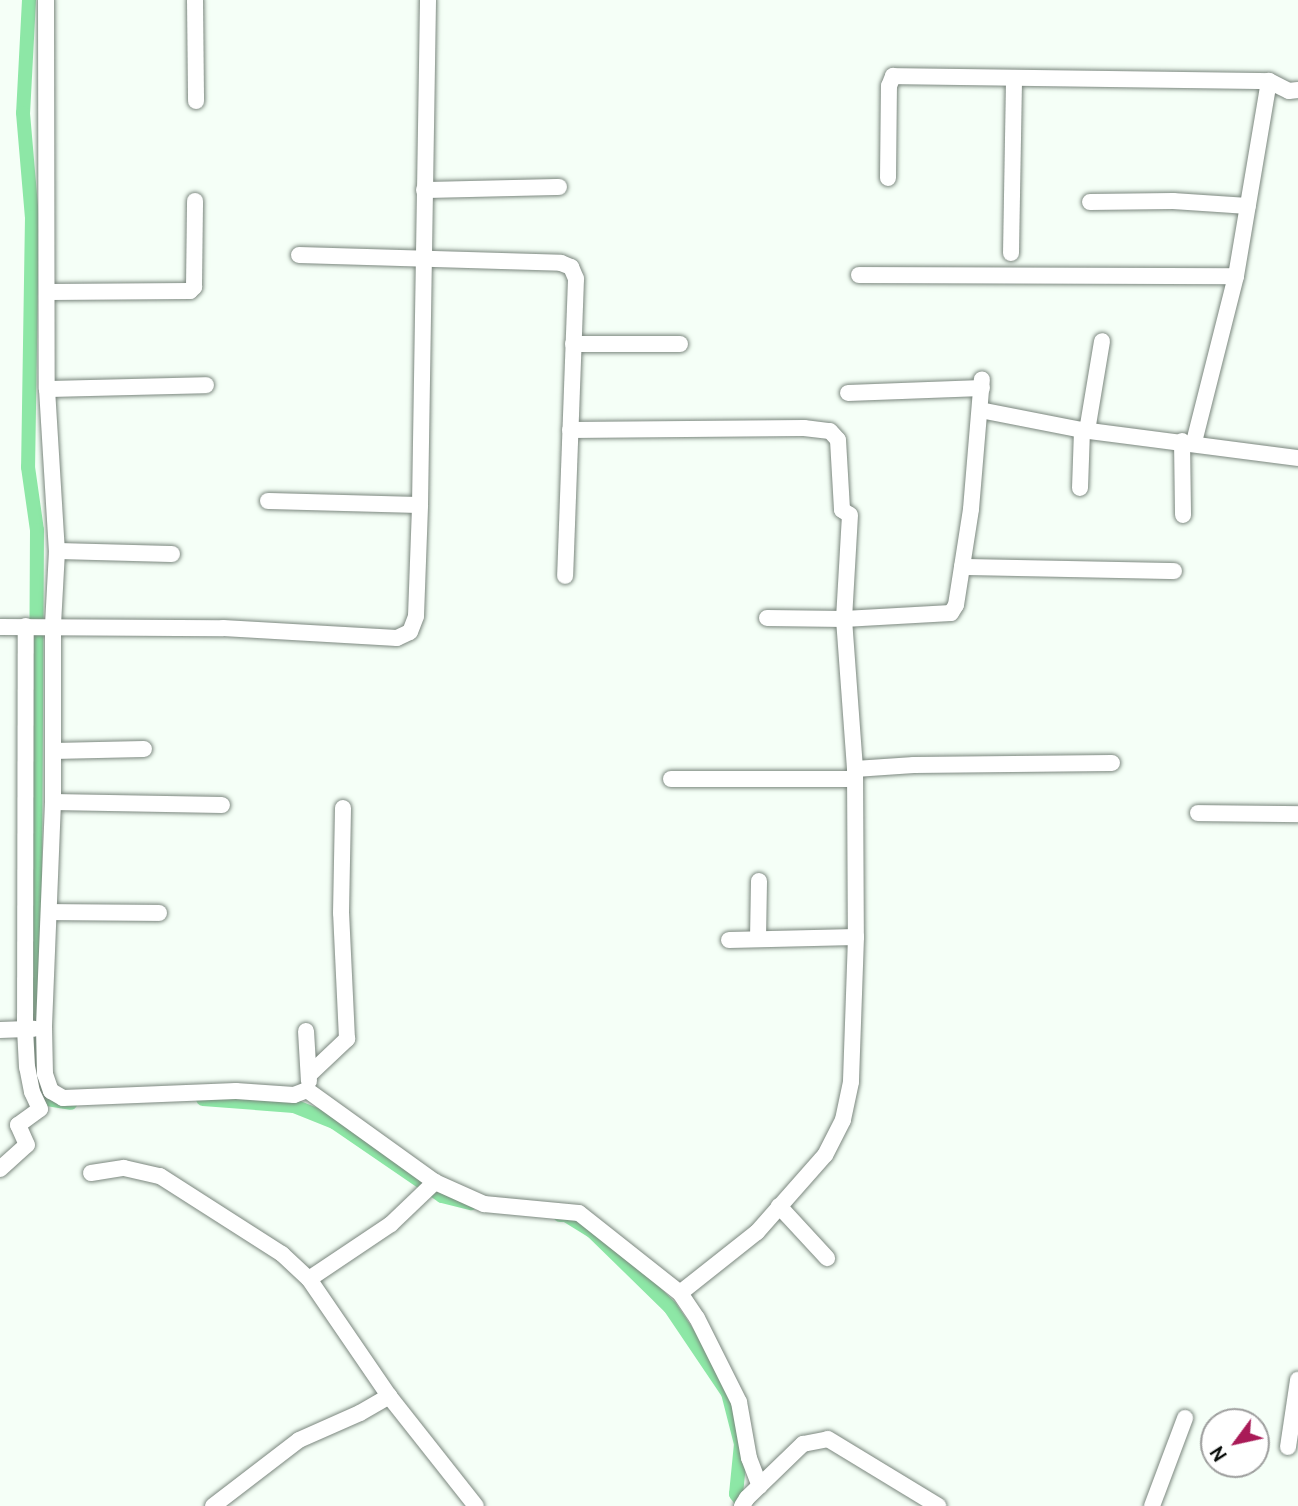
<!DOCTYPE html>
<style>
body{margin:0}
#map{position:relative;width:1298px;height:1506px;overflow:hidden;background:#f5fff7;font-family:Cabin,sans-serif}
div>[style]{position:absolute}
.canal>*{height:14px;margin:-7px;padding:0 7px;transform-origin:7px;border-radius:7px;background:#8de7a6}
.roads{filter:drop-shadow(0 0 2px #7b877e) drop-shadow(0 0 2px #7b877e)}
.street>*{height:16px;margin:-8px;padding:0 8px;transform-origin:8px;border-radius:8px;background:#fff}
span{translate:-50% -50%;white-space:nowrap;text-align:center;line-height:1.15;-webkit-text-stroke:5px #fff;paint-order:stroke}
.north{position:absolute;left:1200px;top:1408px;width:70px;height:70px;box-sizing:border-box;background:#fff;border:2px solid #9d9e9d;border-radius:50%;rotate:237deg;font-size:19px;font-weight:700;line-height:28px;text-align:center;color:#090d0a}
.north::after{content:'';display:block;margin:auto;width:24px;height:32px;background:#a91a57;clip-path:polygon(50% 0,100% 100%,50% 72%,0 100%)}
</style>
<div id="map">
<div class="canal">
<i style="left:29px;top:0;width:113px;rotate:93deg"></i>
<i style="left:23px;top:113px;width:104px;rotate:85.1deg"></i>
<i style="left:32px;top:217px;width:250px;rotate:90.9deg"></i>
<i style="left:28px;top:467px;width:64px;rotate:81.9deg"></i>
<i style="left:37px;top:530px;width:546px;rotate:90.31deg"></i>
<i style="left:34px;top:1076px;width:14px;rotate:73deg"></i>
<i style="left:38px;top:1089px;width:13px;rotate:48deg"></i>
<i style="left:47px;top:1099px;width:24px;rotate:9deg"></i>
<i style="left:203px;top:1099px;width:91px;rotate:4.4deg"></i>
<i style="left:294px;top:1106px;width:43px;rotate:21.8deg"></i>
<i style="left:334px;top:1122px;width:131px;rotate:34.4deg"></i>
<i style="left:442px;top:1196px;width:30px;rotate:14deg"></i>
<i style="left:560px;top:1215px;width:6px"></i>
<i style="left:566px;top:1215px;width:31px;rotate:32deg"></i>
<i style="left:592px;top:1231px;width:109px;rotate:44.3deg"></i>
<i style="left:670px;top:1307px;width:104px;rotate:56deg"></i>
<i style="left:728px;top:1393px;width:53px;rotate:75.7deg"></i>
<i style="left:741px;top:1444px;width:50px;rotate:95.7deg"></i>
<i style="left:736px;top:1494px;width:15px;rotate:53deg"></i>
</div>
<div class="roads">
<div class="street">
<i style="left:46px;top:0;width:389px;rotate:89.9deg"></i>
<i style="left:47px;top:389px;width:162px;rotate:86.5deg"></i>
<i style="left:57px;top:551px;width:74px;rotate:93.1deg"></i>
<i style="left:53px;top:625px;width:177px;rotate:90deg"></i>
<i style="left:53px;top:802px;width:225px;rotate:92.3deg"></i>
<i style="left:44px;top:1027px;width:47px;rotate:88.8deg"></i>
<i style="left:45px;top:1074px;width:18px;rotate:71deg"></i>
<i style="left:51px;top:1091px;width:14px;rotate:30deg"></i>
<i style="left:63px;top:1098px;width:173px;rotate:-2.3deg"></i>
<i style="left:236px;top:1091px;width:58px;rotate:3.9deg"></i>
<i style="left:294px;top:1095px;width:14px;rotate:-21deg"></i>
<i style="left:195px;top:0;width:101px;rotate:89.4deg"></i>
<i style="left:888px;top:178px;width:92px;rotate:-89.4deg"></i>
<i style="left:889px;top:86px;width:11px;rotate:-68deg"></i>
<i style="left:893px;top:76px;width:376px;rotate:0.8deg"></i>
<i style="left:424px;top:190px;width:135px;rotate:-1.3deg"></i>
<i style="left:1090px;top:202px;width:83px;rotate:-0.7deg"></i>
<i style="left:1173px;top:201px;width:75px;rotate:3.8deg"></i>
<i style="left:1011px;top:253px;width:173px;rotate:-89deg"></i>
<i style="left:299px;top:255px;width:262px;rotate:1.7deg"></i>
<i style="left:561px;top:263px;width:11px;rotate:22deg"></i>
<i style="left:571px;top:267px;width:13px;rotate:67deg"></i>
<i style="left:576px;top:279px;width:297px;rotate:92.1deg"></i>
<i style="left:859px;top:275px;width:377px;rotate:0.2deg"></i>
<i style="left:49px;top:292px;width:141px;rotate:-0.4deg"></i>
<i style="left:190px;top:291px;width:6px;rotate:-45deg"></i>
<i style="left:194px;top:287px;width:86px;rotate:-89.3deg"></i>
<i style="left:573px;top:344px;width:107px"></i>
<i style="left:47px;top:389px;width:159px;rotate:-1.4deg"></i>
<i style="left:848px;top:393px;width:134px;rotate:-2.1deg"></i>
<i style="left:980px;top:410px;width:104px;rotate:11.1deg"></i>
<i style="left:1082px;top:430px;width:218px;rotate:7.4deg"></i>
<i style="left:570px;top:430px;width:234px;rotate:-0.5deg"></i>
<i style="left:804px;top:428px;width:26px;rotate:7deg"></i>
<i style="left:830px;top:431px;width:12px;rotate:48deg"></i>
<i style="left:838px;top:440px;width:70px;rotate:86.7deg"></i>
<i style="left:842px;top:510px;width:9px;rotate:32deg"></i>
<i style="left:850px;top:515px;width:104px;rotate:93.3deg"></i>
<i style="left:844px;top:619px;width:150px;rotate:85.8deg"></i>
<i style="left:855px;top:769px;width:168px;rotate:89.7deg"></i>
<i style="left:856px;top:937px;width:145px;rotate:92deg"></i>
<i style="left:851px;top:1082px;width:39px;rotate:102deg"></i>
<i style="left:843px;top:1120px;width:39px;rotate:117deg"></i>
<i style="left:825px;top:1155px;width:103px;rotate:131.4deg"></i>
<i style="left:757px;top:1232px;width:98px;rotate:141.6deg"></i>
<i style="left:1087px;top:431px;width:91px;rotate:-80.5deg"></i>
<i style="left:1182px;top:441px;width:74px;rotate:89.2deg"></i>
<i style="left:1194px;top:442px;width:171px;rotate:-75.8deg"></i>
<i style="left:1236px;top:276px;width:198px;rotate:-80.4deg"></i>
<i style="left:1269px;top:81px;width:22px;rotate:27deg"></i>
<i style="left:1289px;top:91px;width:9px;rotate:-6deg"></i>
<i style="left:1080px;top:488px;width:58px;rotate:-88deg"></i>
<i style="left:268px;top:501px;width:152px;rotate:1.5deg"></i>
<i style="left:57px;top:551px;width:115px;rotate:1.5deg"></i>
<i style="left:962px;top:567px;width:212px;rotate:1.1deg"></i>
<i style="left:767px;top:618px;width:77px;rotate:0.7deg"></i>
<i style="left:844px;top:619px;width:107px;rotate:-3.2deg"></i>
<i style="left:951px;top:613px;width:9px;rotate:-58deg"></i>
<i style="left:956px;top:605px;width:97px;rotate:-81.1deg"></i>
<i style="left:971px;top:509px;width:130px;rotate:-85.2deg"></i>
<i style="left:0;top:627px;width:223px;rotate:0.3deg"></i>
<i style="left:223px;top:628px;width:174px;rotate:3.3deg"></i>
<i style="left:397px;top:638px;width:14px;rotate:-25deg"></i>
<i style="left:410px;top:632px;width:17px;rotate:-69deg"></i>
<i style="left:416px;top:616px;width:111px;rotate:-87.9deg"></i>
<i style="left:420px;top:505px;width:505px;rotate:-89.09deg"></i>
<i style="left:53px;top:751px;width:91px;rotate:-1.3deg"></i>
<i style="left:855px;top:769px;width:59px;rotate:-3.9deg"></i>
<i style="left:914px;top:765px;width:198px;rotate:-0.6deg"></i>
<i style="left:671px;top:779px;width:184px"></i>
<i style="left:53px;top:802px;width:169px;rotate:1deg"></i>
<i style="left:1198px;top:813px;width:100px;rotate:0.6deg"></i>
<i style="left:50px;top:912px;width:109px;rotate:0.5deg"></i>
<i style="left:758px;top:939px;width:58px;rotate:-89deg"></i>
<i style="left:729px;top:940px;width:127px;rotate:-1.4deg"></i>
<i style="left:0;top:1030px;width:34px;rotate:-2deg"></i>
<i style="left:306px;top:1031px;width:50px;rotate:86.6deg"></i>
<i style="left:311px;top:1073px;width:50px;rotate:-43.4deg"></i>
<i style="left:347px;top:1039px;width:126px;rotate:-92.7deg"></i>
<i style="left:341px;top:913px;width:105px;rotate:-88.9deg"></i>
<i style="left:307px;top:1090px;width:158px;rotate:35.7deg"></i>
<i style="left:435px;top:1182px;width:54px;rotate:24.2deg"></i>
<i style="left:484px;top:1204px;width:95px;rotate:5.4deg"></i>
<i style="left:579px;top:1213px;width:129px;rotate:38.4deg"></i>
<i style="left:680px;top:1293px;width:30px;rotate:56deg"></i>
<i style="left:697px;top:1318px;width:94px;rotate:63.4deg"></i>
<i style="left:739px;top:1402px;width:57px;rotate:79.9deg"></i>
<i style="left:749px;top:1458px;width:30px;rotate:69deg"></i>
<i style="left:0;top:1169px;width:36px;rotate:-42deg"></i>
<i style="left:27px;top:1145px;width:22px;rotate:-114deg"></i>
<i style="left:18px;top:1125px;width:27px;rotate:-36deg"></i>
<i style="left:40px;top:1109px;width:19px;rotate:-115deg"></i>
<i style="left:32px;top:1092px;width:25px;rotate:-101deg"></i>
<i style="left:27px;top:1067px;width:37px;rotate:-93deg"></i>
<i style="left:25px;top:1030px;width:404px;rotate:-89.9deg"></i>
<i style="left:91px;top:1173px;width:33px;rotate:-9deg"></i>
<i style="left:124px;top:1168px;width:37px;rotate:13deg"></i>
<i style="left:160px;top:1176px;width:145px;rotate:32.6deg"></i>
<i style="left:282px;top:1254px;width:37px;rotate:43deg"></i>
<i style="left:309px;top:1279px;width:142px;rotate:55.6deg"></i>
<i style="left:389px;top:1396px;width:140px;rotate:51.7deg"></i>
<i style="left:779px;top:1206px;width:71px;rotate:47.3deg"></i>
<i style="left:309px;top:1279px;width:99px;rotate:-33.9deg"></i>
<i style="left:391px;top:1224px;width:61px;rotate:-43.7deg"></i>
<i style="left:1288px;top:1447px;width:68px;rotate:-81.5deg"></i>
<i style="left:213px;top:1506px;width:108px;rotate:-37.5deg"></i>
<i style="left:299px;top:1440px;width:67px;rotate:-23.9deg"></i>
<i style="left:360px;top:1413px;width:34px;rotate:-30deg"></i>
<i style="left:742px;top:1506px;width:9px;rotate:-58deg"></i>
<i style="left:747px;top:1498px;width:78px;rotate:-44deg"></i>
<i style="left:803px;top:1444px;width:25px;rotate:-11deg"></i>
<i style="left:828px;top:1439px;width:129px;rotate:31.3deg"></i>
<i style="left:1152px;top:1506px;width:94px;rotate:-69.4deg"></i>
</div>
</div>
<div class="north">N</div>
</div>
